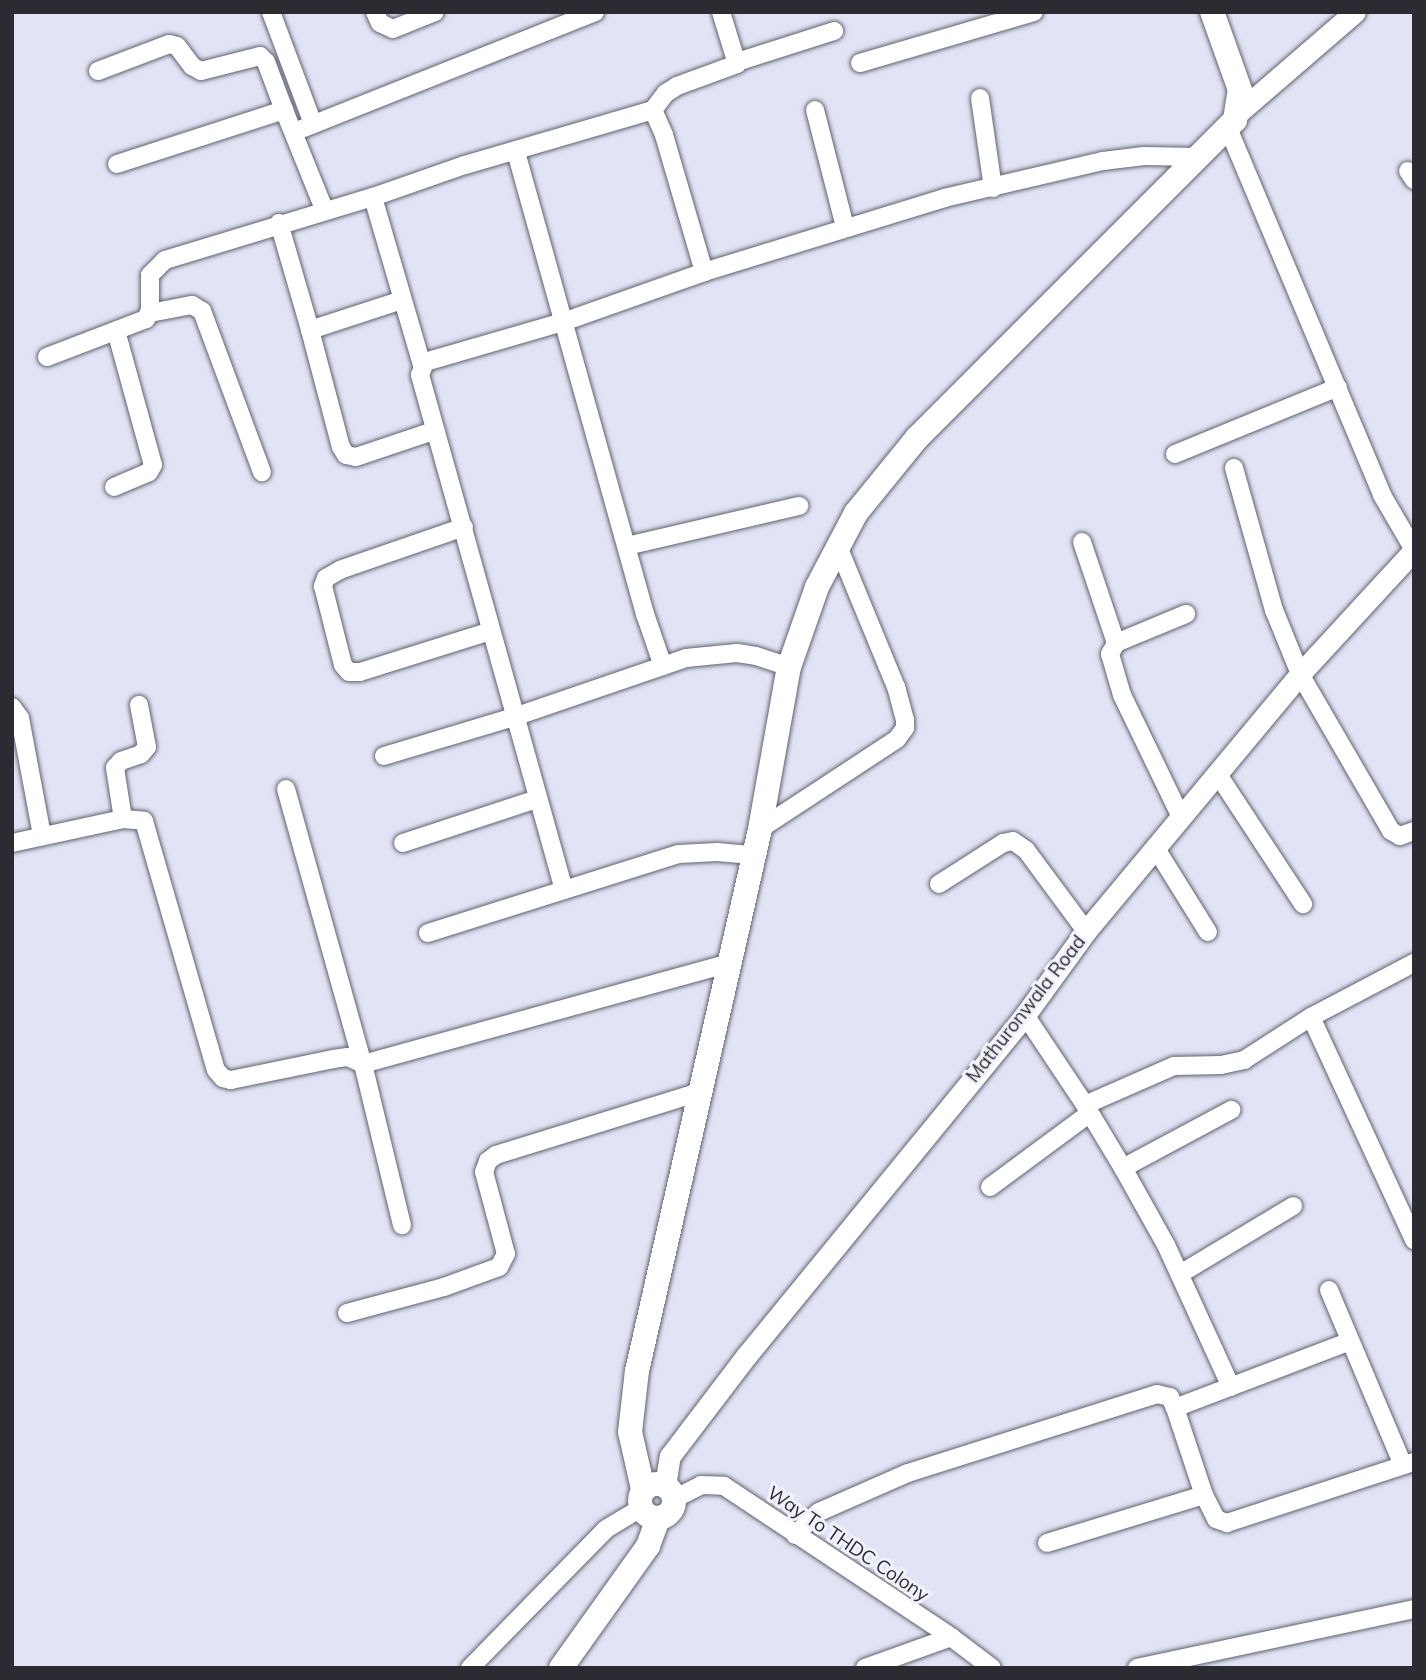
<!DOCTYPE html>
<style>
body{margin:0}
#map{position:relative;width:1426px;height:1680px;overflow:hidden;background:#e2e4f5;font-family:Mulish,sans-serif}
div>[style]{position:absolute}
.roads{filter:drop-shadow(0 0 2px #606270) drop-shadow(0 0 2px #606270)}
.minor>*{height:18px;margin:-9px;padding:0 9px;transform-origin:9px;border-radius:9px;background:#fff}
.tertiary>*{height:21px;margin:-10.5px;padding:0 10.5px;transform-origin:10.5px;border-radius:10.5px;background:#fff}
.secondary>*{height:24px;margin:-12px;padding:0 12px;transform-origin:12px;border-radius:12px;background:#fff}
.secondary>.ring{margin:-12px;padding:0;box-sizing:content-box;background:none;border:24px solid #fff;border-radius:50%}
span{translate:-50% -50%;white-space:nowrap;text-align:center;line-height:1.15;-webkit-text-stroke:6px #f1f2fc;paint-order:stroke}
.street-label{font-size:19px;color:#2b2c32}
.frame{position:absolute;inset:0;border:14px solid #2b2c32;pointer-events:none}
</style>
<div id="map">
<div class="roads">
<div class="minor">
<i style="left:271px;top:12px;width:120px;rotate:69.4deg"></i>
<i style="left:375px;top:12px;width:12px;rotate:66deg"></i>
<i style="left:380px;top:23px;width:14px;rotate:25deg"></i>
<i style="left:393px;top:29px;width:45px;rotate:-22deg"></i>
<i style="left:737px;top:62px;width:102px;rotate:-17.7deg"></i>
<i style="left:860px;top:63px;width:181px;rotate:-16.3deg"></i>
<i style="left:98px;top:71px;width:76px;rotate:-20.8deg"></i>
<i style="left:169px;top:44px;width:8px;rotate:14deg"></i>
<i style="left:177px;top:46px;width:25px;rotate:53deg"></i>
<i style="left:192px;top:66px;width:10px;rotate:29deg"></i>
<i style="left:201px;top:71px;width:61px;rotate:-14.3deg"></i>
<i style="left:260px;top:56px;width:8px;rotate:45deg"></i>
<i style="left:266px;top:62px;width:51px;rotate:69.4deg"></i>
<i style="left:980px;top:98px;width:91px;rotate:81.8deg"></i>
<i style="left:653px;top:110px;width:21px;rotate:-53deg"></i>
<i style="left:666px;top:93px;width:13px;rotate:-32deg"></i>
<i style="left:677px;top:86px;width:64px;rotate:-20.1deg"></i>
<i style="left:737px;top:64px;width:54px;rotate:-107.1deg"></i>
<i style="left:815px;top:110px;width:121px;rotate:75.6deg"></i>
<i style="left:1228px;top:128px;width:398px;rotate:67.2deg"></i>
<i style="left:1382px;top:495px;width:64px;rotate:59.8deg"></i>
<i style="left:294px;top:132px;width:324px;rotate:-21.7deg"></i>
<i style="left:516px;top:152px;width:480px;rotate:74.4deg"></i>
<i style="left:645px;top:614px;width:55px;rotate:70.9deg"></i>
<i style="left:117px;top:164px;width:176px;rotate:-17.9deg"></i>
<i style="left:284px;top:110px;width:107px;rotate:68deg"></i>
<i style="left:1408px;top:171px;width:11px;rotate:56deg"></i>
<i style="left:279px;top:223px;width:111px;rotate:73.8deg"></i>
<i style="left:402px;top:300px;width:97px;rotate:161.9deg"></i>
<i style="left:310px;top:330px;width:121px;rotate:75.2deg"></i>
<i style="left:341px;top:447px;width:9px;rotate:58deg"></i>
<i style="left:346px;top:455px;width:10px;rotate:11deg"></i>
<i style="left:356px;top:457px;width:84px;rotate:-18.6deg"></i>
<i style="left:150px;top:313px;width:43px;rotate:-10.8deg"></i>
<i style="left:192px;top:305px;width:12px;rotate:31deg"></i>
<i style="left:202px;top:311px;width:172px;rotate:69.6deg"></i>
<i style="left:47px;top:357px;width:106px;rotate:-21deg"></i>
<i style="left:146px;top:319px;width:10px;rotate:-66deg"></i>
<i style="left:150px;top:310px;width:35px;rotate:-90deg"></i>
<i style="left:150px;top:275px;width:21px;rotate:-45deg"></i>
<i style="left:165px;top:260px;width:217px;rotate:-16.9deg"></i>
<i style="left:422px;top:365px;width:175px;rotate:-106.3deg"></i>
<i style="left:373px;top:197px;width:97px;rotate:-19.2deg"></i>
<i style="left:465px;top:165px;width:196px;rotate:-16.3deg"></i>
<i style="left:653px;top:110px;width:27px;rotate:66deg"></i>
<i style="left:664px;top:135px;width:143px;rotate:73.7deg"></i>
<i style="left:1175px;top:454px;width:176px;rotate:-22.3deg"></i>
<i style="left:1234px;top:468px;width:148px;rotate:74.3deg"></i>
<i style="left:1274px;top:610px;width:69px;rotate:67.9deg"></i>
<i style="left:1300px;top:674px;width:181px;rotate:59.9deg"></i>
<i style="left:1391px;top:831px;width:10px;rotate:29deg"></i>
<i style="left:1400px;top:836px;width:15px;rotate:-20deg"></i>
<i style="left:114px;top:487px;width:38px;rotate:-23deg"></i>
<i style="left:149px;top:472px;width:8px;rotate:-60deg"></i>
<i style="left:153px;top:465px;width:139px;rotate:-105.4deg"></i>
<i style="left:464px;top:527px;width:131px;rotate:160.9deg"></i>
<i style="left:340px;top:570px;width:16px;rotate:150deg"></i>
<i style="left:326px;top:578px;width:9px;rotate:111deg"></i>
<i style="left:323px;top:586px;width:81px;rotate:75.8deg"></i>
<i style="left:343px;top:665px;width:9px;rotate:49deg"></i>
<i style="left:349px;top:672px;width:11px"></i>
<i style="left:360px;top:672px;width:137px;rotate:-17.4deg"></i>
<i style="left:1082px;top:542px;width:107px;rotate:71.4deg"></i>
<i style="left:627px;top:546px;width:177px;rotate:-13.1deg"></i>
<i style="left:12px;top:707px;width:14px;rotate:54deg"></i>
<i style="left:20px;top:718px;width:120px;rotate:79.4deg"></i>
<i style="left:384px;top:756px;width:136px;rotate:-16.7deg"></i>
<i style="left:514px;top:717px;width:182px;rotate:-18.9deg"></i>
<i style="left:686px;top:658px;width:51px;rotate:-5.6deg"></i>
<i style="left:737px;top:653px;width:19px;rotate:9deg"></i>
<i style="left:756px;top:656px;width:35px;rotate:18deg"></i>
<i style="left:1217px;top:773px;width:157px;rotate:56.7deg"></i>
<i style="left:286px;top:789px;width:286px;rotate:74.4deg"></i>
<i style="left:363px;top:1064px;width:166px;rotate:76.4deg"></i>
<i style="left:1180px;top:815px;width:133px;rotate:-115.8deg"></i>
<i style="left:1122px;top:695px;width:43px;rotate:-106.3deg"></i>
<i style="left:1110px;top:654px;width:13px;rotate:-61deg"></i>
<i style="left:1116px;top:643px;width:76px;rotate:-22.5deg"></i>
<i style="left:123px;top:819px;width:52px;rotate:-98.9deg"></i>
<i style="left:115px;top:768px;width:9px;rotate:-49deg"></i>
<i style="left:121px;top:761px;width:21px;rotate:-19deg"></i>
<i style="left:141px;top:754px;width:9px;rotate:-49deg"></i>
<i style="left:147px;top:747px;width:43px;rotate:-100.8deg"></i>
<i style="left:760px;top:829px;width:164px;rotate:-33.3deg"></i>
<i style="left:897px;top:739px;width:14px;rotate:-54deg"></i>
<i style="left:905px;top:728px;width:8px;rotate:-90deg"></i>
<i style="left:905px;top:720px;width:34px;rotate:-105deg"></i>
<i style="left:896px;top:687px;width:155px;rotate:-112.4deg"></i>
<i style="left:12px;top:843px;width:114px;rotate:-12.2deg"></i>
<i style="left:123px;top:819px;width:21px;rotate:5deg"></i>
<i style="left:144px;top:821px;width:259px;rotate:73.9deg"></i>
<i style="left:216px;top:1070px;width:11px;rotate:49deg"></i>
<i style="left:223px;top:1078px;width:8px;rotate:14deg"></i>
<i style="left:231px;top:1080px;width:104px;rotate:-11.6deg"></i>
<i style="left:333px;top:1059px;width:15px;rotate:-8deg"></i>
<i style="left:348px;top:1057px;width:17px;rotate:25deg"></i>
<i style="left:363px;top:1064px;width:380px;rotate:-15.4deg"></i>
<i style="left:403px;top:843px;width:141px;rotate:-18.2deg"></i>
<i style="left:1155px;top:847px;width:100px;rotate:58.1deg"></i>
<i style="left:939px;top:884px;width:76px;rotate:-32.6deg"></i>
<i style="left:1003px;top:843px;width:10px;rotate:-11deg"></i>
<i style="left:1013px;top:841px;width:16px;rotate:35deg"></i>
<i style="left:1026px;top:850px;width:101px;rotate:53.5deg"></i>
<i style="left:564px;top:890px;width:535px;rotate:-105.62deg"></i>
<i style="left:420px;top:375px;width:14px;rotate:-69deg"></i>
<i style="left:425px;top:362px;width:144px;rotate:-16.2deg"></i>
<i style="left:563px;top:322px;width:150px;rotate:-19.5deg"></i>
<i style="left:704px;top:272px;width:251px;rotate:-17.1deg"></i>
<i style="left:944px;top:198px;width:163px;rotate:-13.1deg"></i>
<i style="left:1103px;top:161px;width:41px;rotate:-7deg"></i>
<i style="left:1144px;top:156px;width:54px;rotate:1.1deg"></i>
<i style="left:428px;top:933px;width:263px;rotate:-17.5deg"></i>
<i style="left:679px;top:854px;width:38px;rotate:-3deg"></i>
<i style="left:717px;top:852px;width:36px;rotate:5deg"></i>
<i style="left:1025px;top:1015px;width:108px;rotate:56.3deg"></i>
<i style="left:1085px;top:1105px;width:74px;rotate:58.9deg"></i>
<i style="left:1123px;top:1168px;width:88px;rotate:60.8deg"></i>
<i style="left:1166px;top:1245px;width:156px;rotate:65.4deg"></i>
<i style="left:1311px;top:1017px;width:246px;rotate:65.2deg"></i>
<i style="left:1085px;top:1105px;width:97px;rotate:-23.7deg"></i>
<i style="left:1174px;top:1066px;width:47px;rotate:-1.2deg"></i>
<i style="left:1221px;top:1065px;width:24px;rotate:-12deg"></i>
<i style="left:1244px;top:1060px;width:80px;rotate:-32.7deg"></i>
<i style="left:1311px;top:1017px;width:116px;rotate:-27.7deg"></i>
<i style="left:1123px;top:1168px;width:123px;rotate:-28.2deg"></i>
<i style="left:990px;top:1187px;width:124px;rotate:-36.5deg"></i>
<i style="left:1180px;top:1274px;width:132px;rotate:-31deg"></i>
<i style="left:1329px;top:1290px;width:190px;rotate:67.1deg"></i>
<i style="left:347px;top:1313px;width:100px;rotate:-15deg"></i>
<i style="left:444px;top:1287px;width:59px;rotate:-20deg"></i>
<i style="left:499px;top:1267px;width:15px;rotate:-62deg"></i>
<i style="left:506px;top:1254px;width:85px;rotate:-105deg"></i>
<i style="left:484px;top:1172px;width:12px;rotate:-70deg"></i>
<i style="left:488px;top:1161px;width:10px;rotate:-37deg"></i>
<i style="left:496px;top:1155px;width:213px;rotate:-17.2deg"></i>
<i style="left:1204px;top:1495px;width:27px;rotate:63deg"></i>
<i style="left:1216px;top:1519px;width:12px;rotate:20deg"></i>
<i style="left:1227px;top:1523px;width:197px;rotate:-18.1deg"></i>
<i style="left:674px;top:1499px;width:30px;rotate:-27deg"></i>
<i style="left:701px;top:1485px;width:23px;rotate:2deg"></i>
<i style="left:724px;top:1486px;width:273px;rotate:33.6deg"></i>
<i style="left:951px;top:1637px;width:51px;rotate:37.1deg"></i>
<i style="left:795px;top:1535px;width:33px;rotate:-44deg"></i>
<i style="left:819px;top:1512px;width:97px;rotate:-23.7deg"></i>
<i style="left:908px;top:1473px;width:261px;rotate:-17.6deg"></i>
<i style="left:1157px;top:1394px;width:13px;rotate:13deg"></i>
<i style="left:1170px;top:1397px;width:12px;rotate:66deg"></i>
<i style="left:1175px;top:1408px;width:187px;rotate:-20.9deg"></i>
<i style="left:1047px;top:1543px;width:164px;rotate:-17deg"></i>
<i style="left:1204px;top:1495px;width:92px;rotate:-108.4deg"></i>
<i style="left:470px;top:1668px;width:194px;rotate:-45.6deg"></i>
<i style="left:606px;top:1529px;width:41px;rotate:-31deg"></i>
<i style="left:865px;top:1668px;width:91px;rotate:-19.8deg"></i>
<i style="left:1137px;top:1668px;width:283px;rotate:-12deg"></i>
</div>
<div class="tertiary">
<i style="left:1239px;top:112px;width:153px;rotate:-40.8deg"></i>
<i style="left:665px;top:1486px;width:30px;rotate:-81deg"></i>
<i style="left:670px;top:1456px;width:127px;rotate:-52.7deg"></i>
<i style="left:747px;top:1355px;width:439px;rotate:-50.7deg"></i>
<i style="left:1025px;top:1015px;width:104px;rotate:-54deg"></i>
<i style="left:1086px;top:931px;width:334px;rotate:-50.2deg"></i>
<i style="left:1300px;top:674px;width:168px;rotate:-47.4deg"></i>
</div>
<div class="secondary">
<i class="ring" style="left:640px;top:1484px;width:10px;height:10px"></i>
<i style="left:643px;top:1489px;width:58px;rotate:-102.8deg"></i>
<i style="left:630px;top:1432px;width:61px;rotate:-83.5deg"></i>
<i style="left:637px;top:1371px;width:556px;rotate:-77.21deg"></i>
<i style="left:760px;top:829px;width:165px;rotate:-79.9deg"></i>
<i style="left:789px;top:667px;width:85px;rotate:-70.7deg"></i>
<i style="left:817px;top:587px;width:84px;rotate:-62.2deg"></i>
<i style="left:856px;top:513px;width:97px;rotate:-50.9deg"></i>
<i style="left:917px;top:438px;width:450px;rotate:-45deg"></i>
<i style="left:1235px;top:120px;width:30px;rotate:-81deg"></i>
<i style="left:1240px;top:90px;width:83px;rotate:-109.7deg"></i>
<i style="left:561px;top:1668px;width:150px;rotate:-54.5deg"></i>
<i style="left:648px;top:1546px;width:30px;rotate:-70deg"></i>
</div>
</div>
<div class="street-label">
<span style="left:1026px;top:1009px;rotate:-52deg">Mathuronwala Road</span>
<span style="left:848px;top:1544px;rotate:34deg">Way To THDC Colony</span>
</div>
<div class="frame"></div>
</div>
